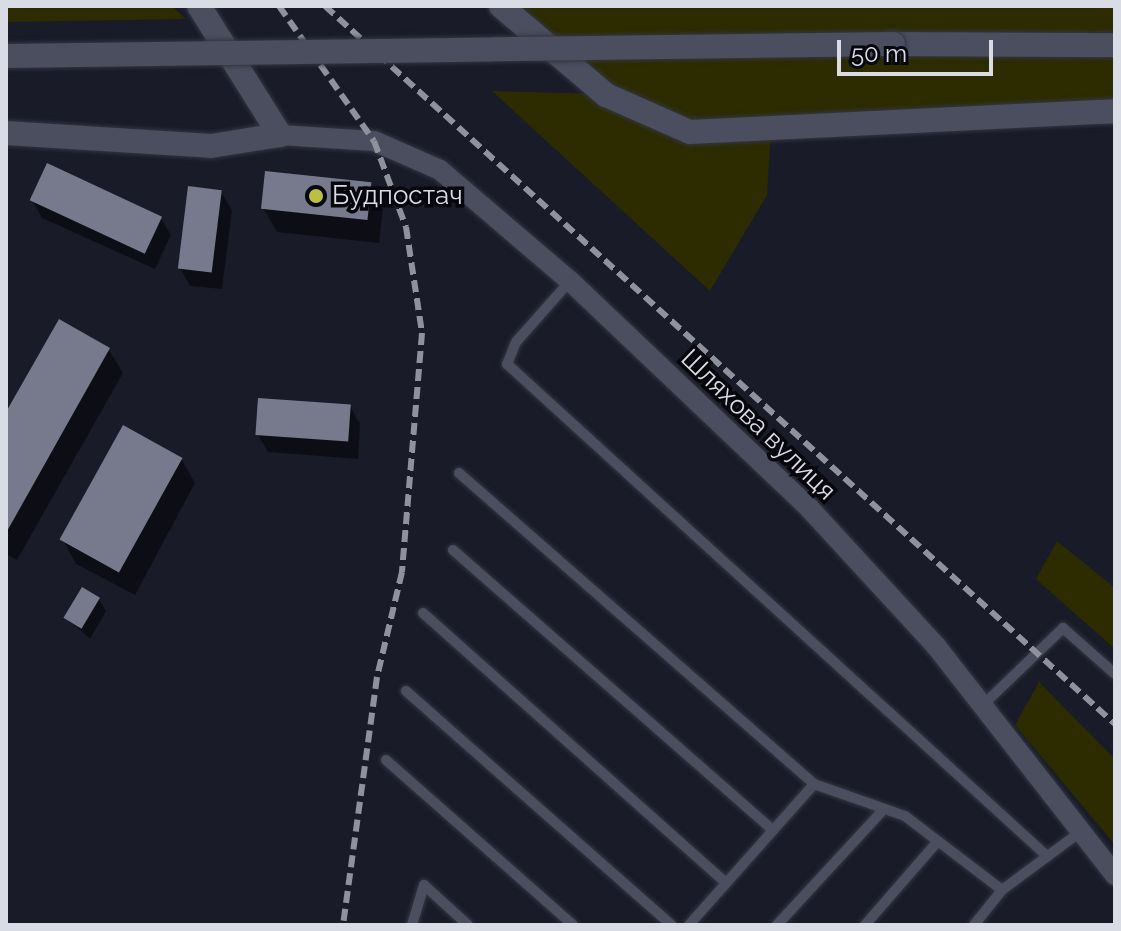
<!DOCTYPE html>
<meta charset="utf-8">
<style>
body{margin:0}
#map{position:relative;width:1121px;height:931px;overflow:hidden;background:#191b29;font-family:Raleway,sans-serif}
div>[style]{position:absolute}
.green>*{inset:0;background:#2c2c00}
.shadow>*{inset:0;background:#0007}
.building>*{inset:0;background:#767a8c;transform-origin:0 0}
.roads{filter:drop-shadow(0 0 2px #343540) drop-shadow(0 0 2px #343540)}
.lane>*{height:10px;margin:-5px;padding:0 5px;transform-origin:5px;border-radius:5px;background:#4b4e5f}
.street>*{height:20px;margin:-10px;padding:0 10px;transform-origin:10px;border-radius:10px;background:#4b4e5f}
.secondary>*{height:24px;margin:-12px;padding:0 12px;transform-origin:12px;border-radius:12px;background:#4b4e5f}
.rail>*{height:6px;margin-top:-3px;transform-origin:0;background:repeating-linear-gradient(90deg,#8f919c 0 12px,transparent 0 18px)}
.bridges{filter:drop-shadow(0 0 2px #343540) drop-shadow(0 0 2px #343540)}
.secondary-bridge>*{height:24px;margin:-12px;padding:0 12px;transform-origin:12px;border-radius:12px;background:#4b4e5f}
.dots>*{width:22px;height:22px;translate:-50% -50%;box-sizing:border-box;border:4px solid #06060c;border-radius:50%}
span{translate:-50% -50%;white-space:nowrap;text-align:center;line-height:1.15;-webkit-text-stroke:7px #06060c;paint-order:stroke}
.poi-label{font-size:26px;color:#d9dbe5}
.left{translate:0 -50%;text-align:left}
.street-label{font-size:26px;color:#d9dbe5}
.frame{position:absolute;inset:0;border:8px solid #d9dbe5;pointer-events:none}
.scale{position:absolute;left:837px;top:40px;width:156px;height:36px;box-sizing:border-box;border:4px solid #d9dbe5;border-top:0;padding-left:10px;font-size:24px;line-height:28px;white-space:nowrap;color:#d9dbe5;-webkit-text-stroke:6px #06060c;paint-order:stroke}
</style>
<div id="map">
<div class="green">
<i style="clip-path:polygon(6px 6px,172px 6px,186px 19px,6px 22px)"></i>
<i style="clip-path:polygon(501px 6px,1115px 6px,1115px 111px,771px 128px,767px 195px,710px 291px,492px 91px,605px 94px)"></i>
<i style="clip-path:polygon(1057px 541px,1115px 588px,1115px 649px,1036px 579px)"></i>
<i style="clip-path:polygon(1039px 682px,1115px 759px,1115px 845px,1015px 725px)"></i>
</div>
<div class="shadow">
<i style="clip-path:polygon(369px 185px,383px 208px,379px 243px,277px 232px,263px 208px)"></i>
<i style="clip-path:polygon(221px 192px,232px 210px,222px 289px,190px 286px,180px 268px)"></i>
<i style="clip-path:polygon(32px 200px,160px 217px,171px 235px,155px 269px,42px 218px)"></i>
<i style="clip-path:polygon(109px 350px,123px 373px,17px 560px,6px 554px,6px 416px)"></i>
<i style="clip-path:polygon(350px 406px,360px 424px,358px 459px,268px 452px,258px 435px)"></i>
<i style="clip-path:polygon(182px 460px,195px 483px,135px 595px,76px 564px,63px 540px)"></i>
<i style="clip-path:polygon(99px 599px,106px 611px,90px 639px,66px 618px)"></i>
</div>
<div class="building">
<i style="left:47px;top:163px;width:127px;height:41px;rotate:25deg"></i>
<i style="left:265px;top:171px;width:107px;height:38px;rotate:6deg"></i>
<i style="left:188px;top:186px;width:34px;height:83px;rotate:7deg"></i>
<i style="clip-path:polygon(59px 319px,110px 348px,6px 533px,6px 412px)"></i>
<i style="left:258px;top:398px;width:93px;height:37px;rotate:4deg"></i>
<i style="left:123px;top:425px;width:68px;height:131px;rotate:29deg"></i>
<i style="left:82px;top:587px;width:21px;height:36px;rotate:31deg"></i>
</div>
<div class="roads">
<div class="lane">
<i style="left:570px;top:281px;width:81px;rotate:131.5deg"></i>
<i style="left:516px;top:342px;width:24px;rotate:112deg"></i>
<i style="left:507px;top:364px;width:731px;rotate:42.34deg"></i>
<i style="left:459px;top:473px;width:472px;rotate:41.2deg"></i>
<i style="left:453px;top:550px;width:425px;rotate:41.2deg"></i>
<i style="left:423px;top:613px;width:406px;rotate:41.7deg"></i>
<i style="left:406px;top:691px;width:354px;rotate:41.4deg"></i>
<i style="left:983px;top:705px;width:111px;rotate:-43.9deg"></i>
<i style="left:1063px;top:628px;width:69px;rotate:41.5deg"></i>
<i style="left:386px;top:760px;width:249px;rotate:41.4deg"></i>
<i style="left:412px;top:925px;width:42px;rotate:-73.3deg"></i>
<i style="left:424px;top:885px;width:59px;rotate:42.3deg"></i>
<i style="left:689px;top:925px;width:188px;rotate:-48.4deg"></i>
<i style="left:814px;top:784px;width:96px;rotate:19.4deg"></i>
<i style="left:905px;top:816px;width:122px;rotate:37.3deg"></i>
<i style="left:777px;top:925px;width:158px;rotate:-47.3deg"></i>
<i style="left:865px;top:925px;width:111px;rotate:-49deg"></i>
<i style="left:974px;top:925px;width:45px;rotate:-51.3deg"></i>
<i style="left:1002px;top:890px;width:97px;rotate:-36.6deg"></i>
</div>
<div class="street">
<i style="left:280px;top:135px;width:94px;rotate:3.7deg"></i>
<i style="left:374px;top:141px;width:72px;rotate:23.7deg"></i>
<i style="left:440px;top:170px;width:171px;rotate:40.5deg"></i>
<i style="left:570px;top:281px;width:331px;rotate:43.5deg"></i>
<i style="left:810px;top:509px;width:186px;rotate:47.4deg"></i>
<i style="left:936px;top:646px;width:291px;rotate:52deg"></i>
</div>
<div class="secondary">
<i style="left:501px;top:6px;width:138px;rotate:40.3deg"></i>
<i style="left:606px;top:95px;width:92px;rotate:23.8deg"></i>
<i style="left:690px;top:132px;width:426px;rotate:-2.8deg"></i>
<i style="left:893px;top:44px;width:222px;rotate:0.3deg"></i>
<i style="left:6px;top:133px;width:205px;rotate:3.6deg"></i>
<i style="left:211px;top:146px;width:70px;rotate:-9.1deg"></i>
<i style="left:280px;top:135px;width:152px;rotate:-122.1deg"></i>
</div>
</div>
<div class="rail">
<i style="left:279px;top:6px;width:165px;rotate:54.9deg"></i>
<i style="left:374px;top:141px;width:92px;rotate:69.6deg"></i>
<i style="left:406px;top:227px;width:107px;rotate:81.4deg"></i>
<i style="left:422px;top:333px;width:240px;rotate:94.8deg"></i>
<i style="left:402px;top:572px;width:108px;rotate:103.4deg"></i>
<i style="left:377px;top:677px;width:250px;rotate:97.8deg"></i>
<i style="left:325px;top:6px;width:1068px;rotate:42.27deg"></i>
</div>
<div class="bridges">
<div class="secondary-bridge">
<i style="left:6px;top:56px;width:887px;rotate:-0.78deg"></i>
</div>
</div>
<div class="dots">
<i style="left:316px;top:196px;background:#bcbf44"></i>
</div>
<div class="poi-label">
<span class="left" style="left:332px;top:196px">Будпостач</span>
</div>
<div class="street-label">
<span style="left:758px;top:425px;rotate:44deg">Шляхова вулиця</span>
</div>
<div class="frame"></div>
<div class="scale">50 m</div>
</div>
